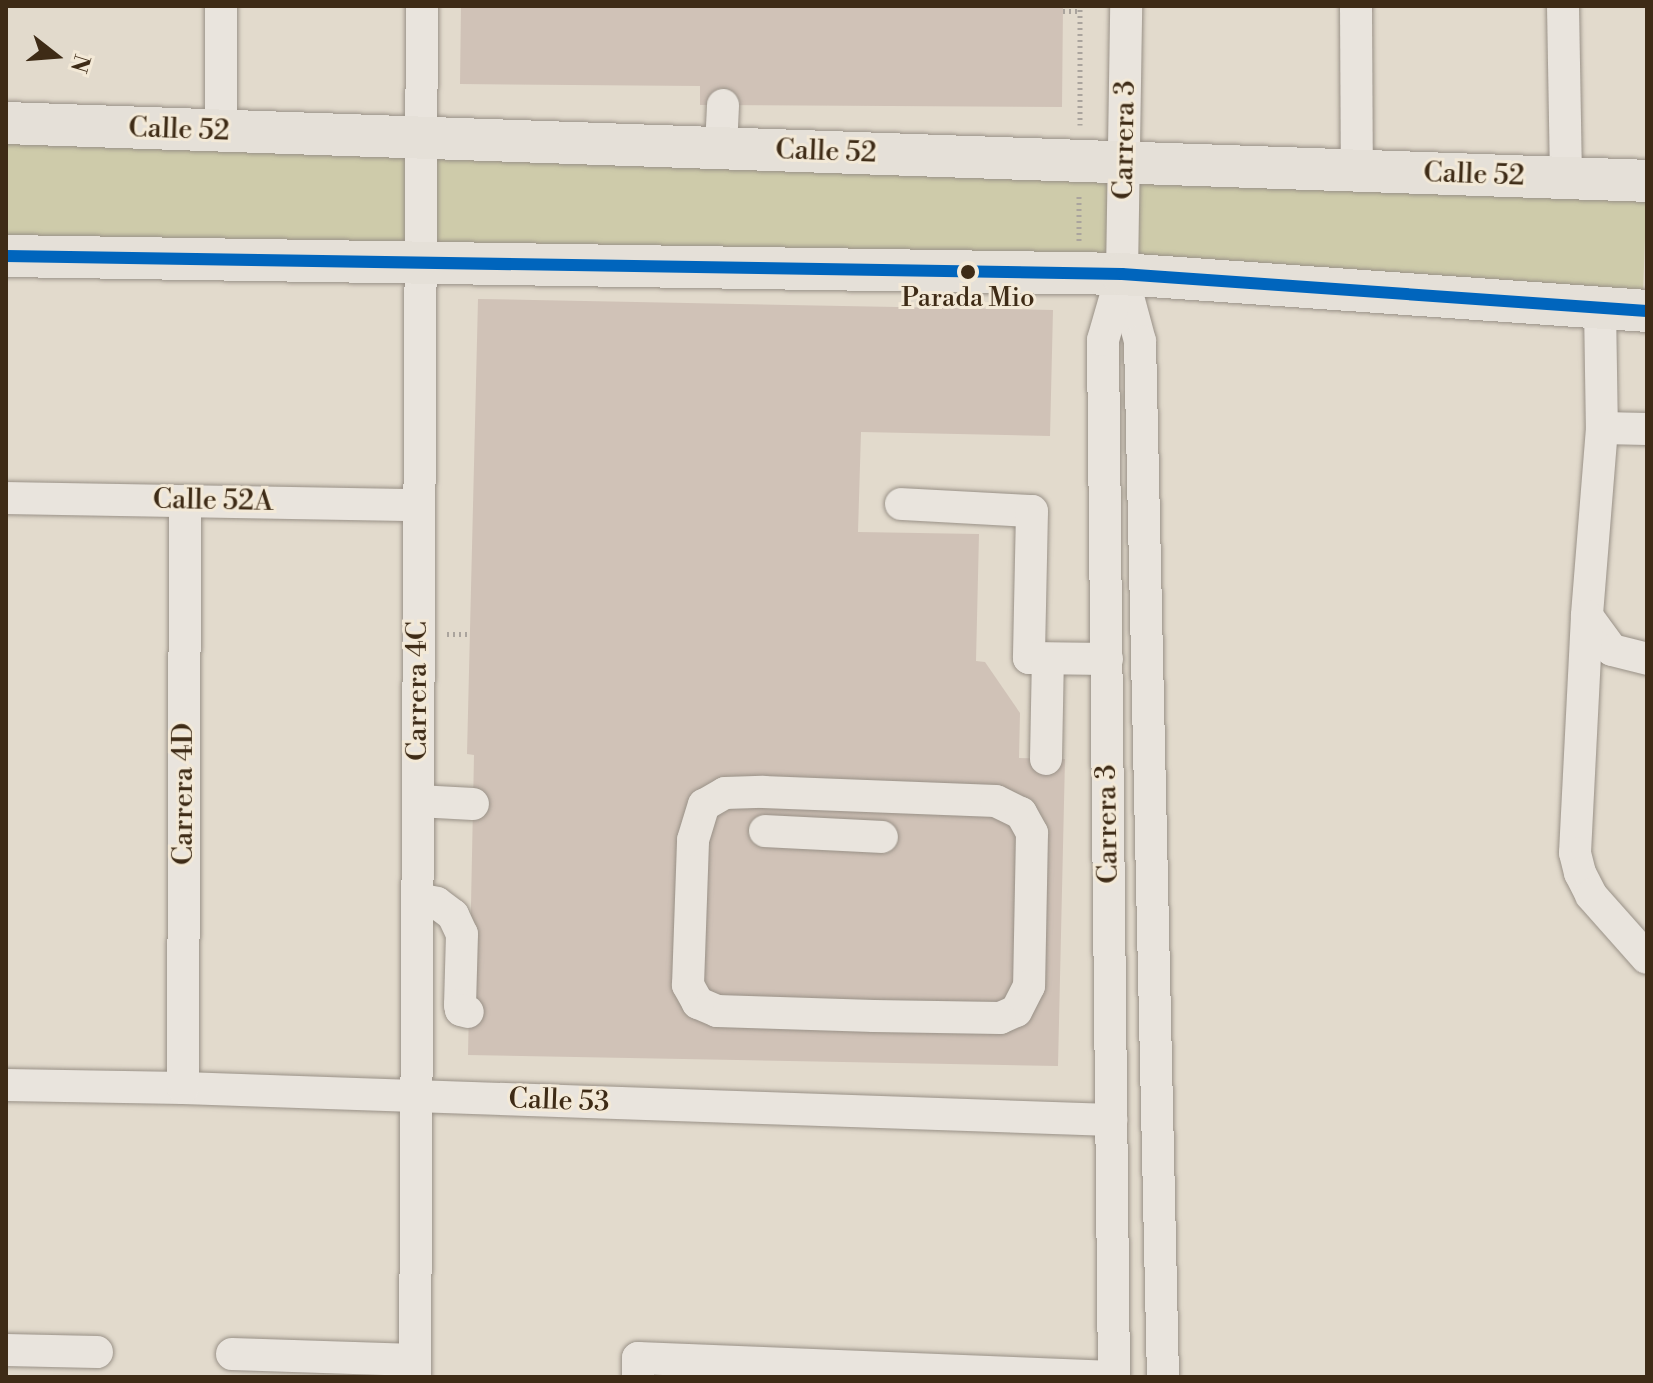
<!DOCTYPE html>
<style>
body{margin:0}
#map{position:relative;width:1653px;height:1383px;overflow:hidden;background:#e2dacc;font-family:"Libre Bodoni",serif}
div>[style]{position:absolute}
.green>*{inset:0;background:#cecbaa;transform-origin:0 0}
.building>*{inset:0;background:#d0c2b7}
.path>*{height:5px;margin-top:-2.5px;transform-origin:0;background:repeating-linear-gradient(90deg,#aaa49d 0 2px,transparent 0 6px)}
.roads{filter:drop-shadow(0 0 2px #999187) drop-shadow(0 0 2px #999187)}
.minor>*{height:32px;margin:-16px;padding:0 16px;transform-origin:16px;border-radius:16px;background:#e9e4dd}
.major>*{height:42px;margin:-21px;padding:0 21px;transform-origin:21px;border-radius:21px;background:#e5e0d8}
.bus-1>*{height:12px;margin:-6px;padding:0 6px;transform-origin:6px;border-radius:6px;background:#0065bd}
.dots>*{width:22px;height:22px;translate:-50% -50%;box-sizing:border-box;border:4px solid #f3e9d7;border-radius:50%}
span{translate:-50% -50%;white-space:nowrap;text-align:center;line-height:1.15;-webkit-text-stroke:6px #f3e9d7;paint-order:stroke}
.bus-label{font-size:26px;color:#3e2b16}
.street-label{font-size:28px;color:#3e2b16}
.frame{position:absolute;inset:0;border:8px solid #3e2b16;pointer-events:none}
.north{position:absolute;left:16px;top:16px;width:80px;height:80px;-webkit-text-stroke:6px #f3e9d7;paint-order:stroke;rotate:107deg;font-size:22px;font-weight:700;line-height:32px;text-align:center;color:#3e2b16}
.north::after{content:'';display:block;margin:auto;width:28px;height:36px;background:#3e2b16;clip-path:polygon(50% 0,100% 100%,50% 72%,0 100%)}
</style>
<div id="map">
<div class="green">
<i style="left:6px;top:123px;width:1642px;height:133px;rotate:2deg"></i>
</div>
<div class="building">
<i style="clip-path:polygon(461px 6px,1063px 6px,1062px 107px,700px 105px,700px 86px,460px 84px)"></i>
<i style="clip-path:polygon(478px 299px,1053px 310px,1050px 436px,861px 432px,858px 532px,979px 534px,976px 661px,985px 662px,1020px 713px,1019px 758px,1065px 759px,1058px 1066px,468px 1055px,474px 755px,467px 754px)"></i>
</div>
<div class="path">
<i style="left:1063px;top:11px;width:17px"></i>
<i style="left:1080px;top:125px;width:119px;rotate:-90deg"></i>
<i style="left:1079px;top:241px;width:46px;rotate:-90deg"></i>
<i style="left:447px;top:634px;width:23px"></i>
</div>
<div class="roads">
<div class="minor">
<i style="left:221px;top:6px;width:125px;rotate:90deg"></i>
<i style="left:1356px;top:6px;width:165px;rotate:89.7deg"></i>
<i style="left:1563px;top:6px;width:173px;rotate:89deg"></i>
<i style="left:721px;top:148px;width:43px;rotate:-87.3deg"></i>
<i style="left:1122px;top:274px;width:69px;rotate:75deg"></i>
<i style="left:1140px;top:341px;width:1036px;rotate:88.73deg"></i>
<i style="left:1600px;top:307px;width:121px;rotate:89.1deg"></i>
<i style="left:1602px;top:428px;width:189px;rotate:94.6deg"></i>
<i style="left:1587px;top:616px;width:42px;rotate:53.7deg"></i>
<i style="left:1612px;top:650px;width:36px;rotate:14deg"></i>
<i style="left:1602px;top:428px;width:45px;rotate:1.3deg"></i>
<i style="left:6px;top:498px;width:413px;rotate:1deg"></i>
<i style="left:901px;top:504px;width:131px;rotate:3.1deg"></i>
<i style="left:1032px;top:511px;width:147px;rotate:91.2deg"></i>
<i style="left:1029px;top:658px;width:78px;rotate:0.7deg"></i>
<i style="left:1587px;top:616px;width:237px;rotate:92.9deg"></i>
<i style="left:1575px;top:853px;width:21px;rotate:76deg"></i>
<i style="left:1580px;top:873px;width:25px;rotate:63deg"></i>
<i style="left:1591px;top:895px;width:84px;rotate:48.4deg"></i>
<i style="left:1046px;top:759px;width:100px;rotate:-88.9deg"></i>
<i style="left:763px;top:792px;width:233px;rotate:2.2deg"></i>
<i style="left:996px;top:801px;width:28px;rotate:26deg"></i>
<i style="left:1021px;top:813px;width:23px;rotate:61deg"></i>
<i style="left:1032px;top:833px;width:153px;rotate:91.1deg"></i>
<i style="left:1029px;top:986px;width:28px;rotate:117deg"></i>
<i style="left:1016px;top:1011px;width:17px;rotate:156deg"></i>
<i style="left:1000px;top:1018px;width:126px;rotate:-179.1deg"></i>
<i style="left:874px;top:1016px;width:157px;rotate:-178.2deg"></i>
<i style="left:717px;top:1011px;width:21px;rotate:-157deg"></i>
<i style="left:698px;top:1003px;width:21px;rotate:-119deg"></i>
<i style="left:688px;top:985px;width:145px;rotate:-88deg"></i>
<i style="left:693px;top:840px;width:37px;rotate:-73deg"></i>
<i style="left:704px;top:805px;width:24px;rotate:-30deg"></i>
<i style="left:725px;top:793px;width:38px;rotate:-2deg"></i>
<i style="left:418px;top:801px;width:55px;rotate:3.1deg"></i>
<i style="left:765px;top:831px;width:117px;rotate:2.9deg"></i>
<i style="left:417px;top:899px;width:20px;rotate:11deg"></i>
<i style="left:437px;top:903px;width:20px;rotate:37deg"></i>
<i style="left:453px;top:915px;width:21px;rotate:65deg"></i>
<i style="left:462px;top:934px;width:71px;rotate:91.6deg"></i>
<i style="left:460px;top:1005px;width:5px;rotate:79deg"></i>
<i style="left:461px;top:1010px;width:7px;rotate:16deg"></i>
<i style="left:6px;top:1085px;width:177px;rotate:1deg"></i>
<i style="left:183px;top:1088px;width:929px;rotate:1.97deg"></i>
<i style="left:183px;top:1088px;width:587px;rotate:-89.8deg"></i>
<i style="left:6px;top:1350px;width:91px;rotate:1.3deg"></i>
<i style="left:232px;top:1354px;width:183px;rotate:1.9deg"></i>
<i style="left:415px;top:1377px;width:1371px;rotate:-89.71deg"></i>
<i style="left:638px;top:1377px;width:19px;rotate:-90deg"></i>
<i style="left:638px;top:1358px;width:469px;rotate:2.3deg"></i>
<i style="left:1114px;top:1377px;width:1037px;rotate:-90.61deg"></i>
<i style="left:1103px;top:340px;width:69px;rotate:-73.9deg"></i>
<i style="left:1122px;top:274px;width:268px;rotate:-89.1deg"></i>
</div>
<div class="major">
<i style="left:6px;top:123px;width:1642px;rotate:2.02deg"></i>
<i style="left:6px;top:256px;width:1116px;rotate:0.92deg"></i>
<i style="left:1122px;top:274px;width:526px;rotate:4.03deg"></i>
</div>
</div>
<div class="bus-1">
<i style="left:6px;top:256px;width:1116px;rotate:0.92deg"></i>
<i style="left:1122px;top:274px;width:526px;rotate:4.03deg"></i>
</div>
<div class="dots">
<i style="left:968px;top:272px;background:#3e2b16"></i>
</div>
<div class="bus-label">
<span style="left:968px;top:299px">Parada Mio</span>
</div>
<div class="street-label">
<span style="left:179px;top:130px;rotate:2deg">Calle 52</span>
<span style="left:1125px;top:140px;rotate:-89deg">Carrera 3</span>
<span style="left:826px;top:152px;rotate:2deg">Calle 52</span>
<span style="left:1474px;top:175px;rotate:2deg">Calle 52</span>
<span style="left:213px;top:501px;rotate:1deg">Calle 52A</span>
<span style="left:418px;top:691px;rotate:-90deg">Carrera 4C</span>
<span style="left:184px;top:794px;rotate:-90deg">Carrera 4D</span>
<span style="left:1108px;top:824px;rotate:-91deg">Carrera 3</span>
<span style="left:559px;top:1101px;rotate:2deg">Calle 53</span>
</div>
<div class="frame"></div>
<div class="north">N</div>
</div>
